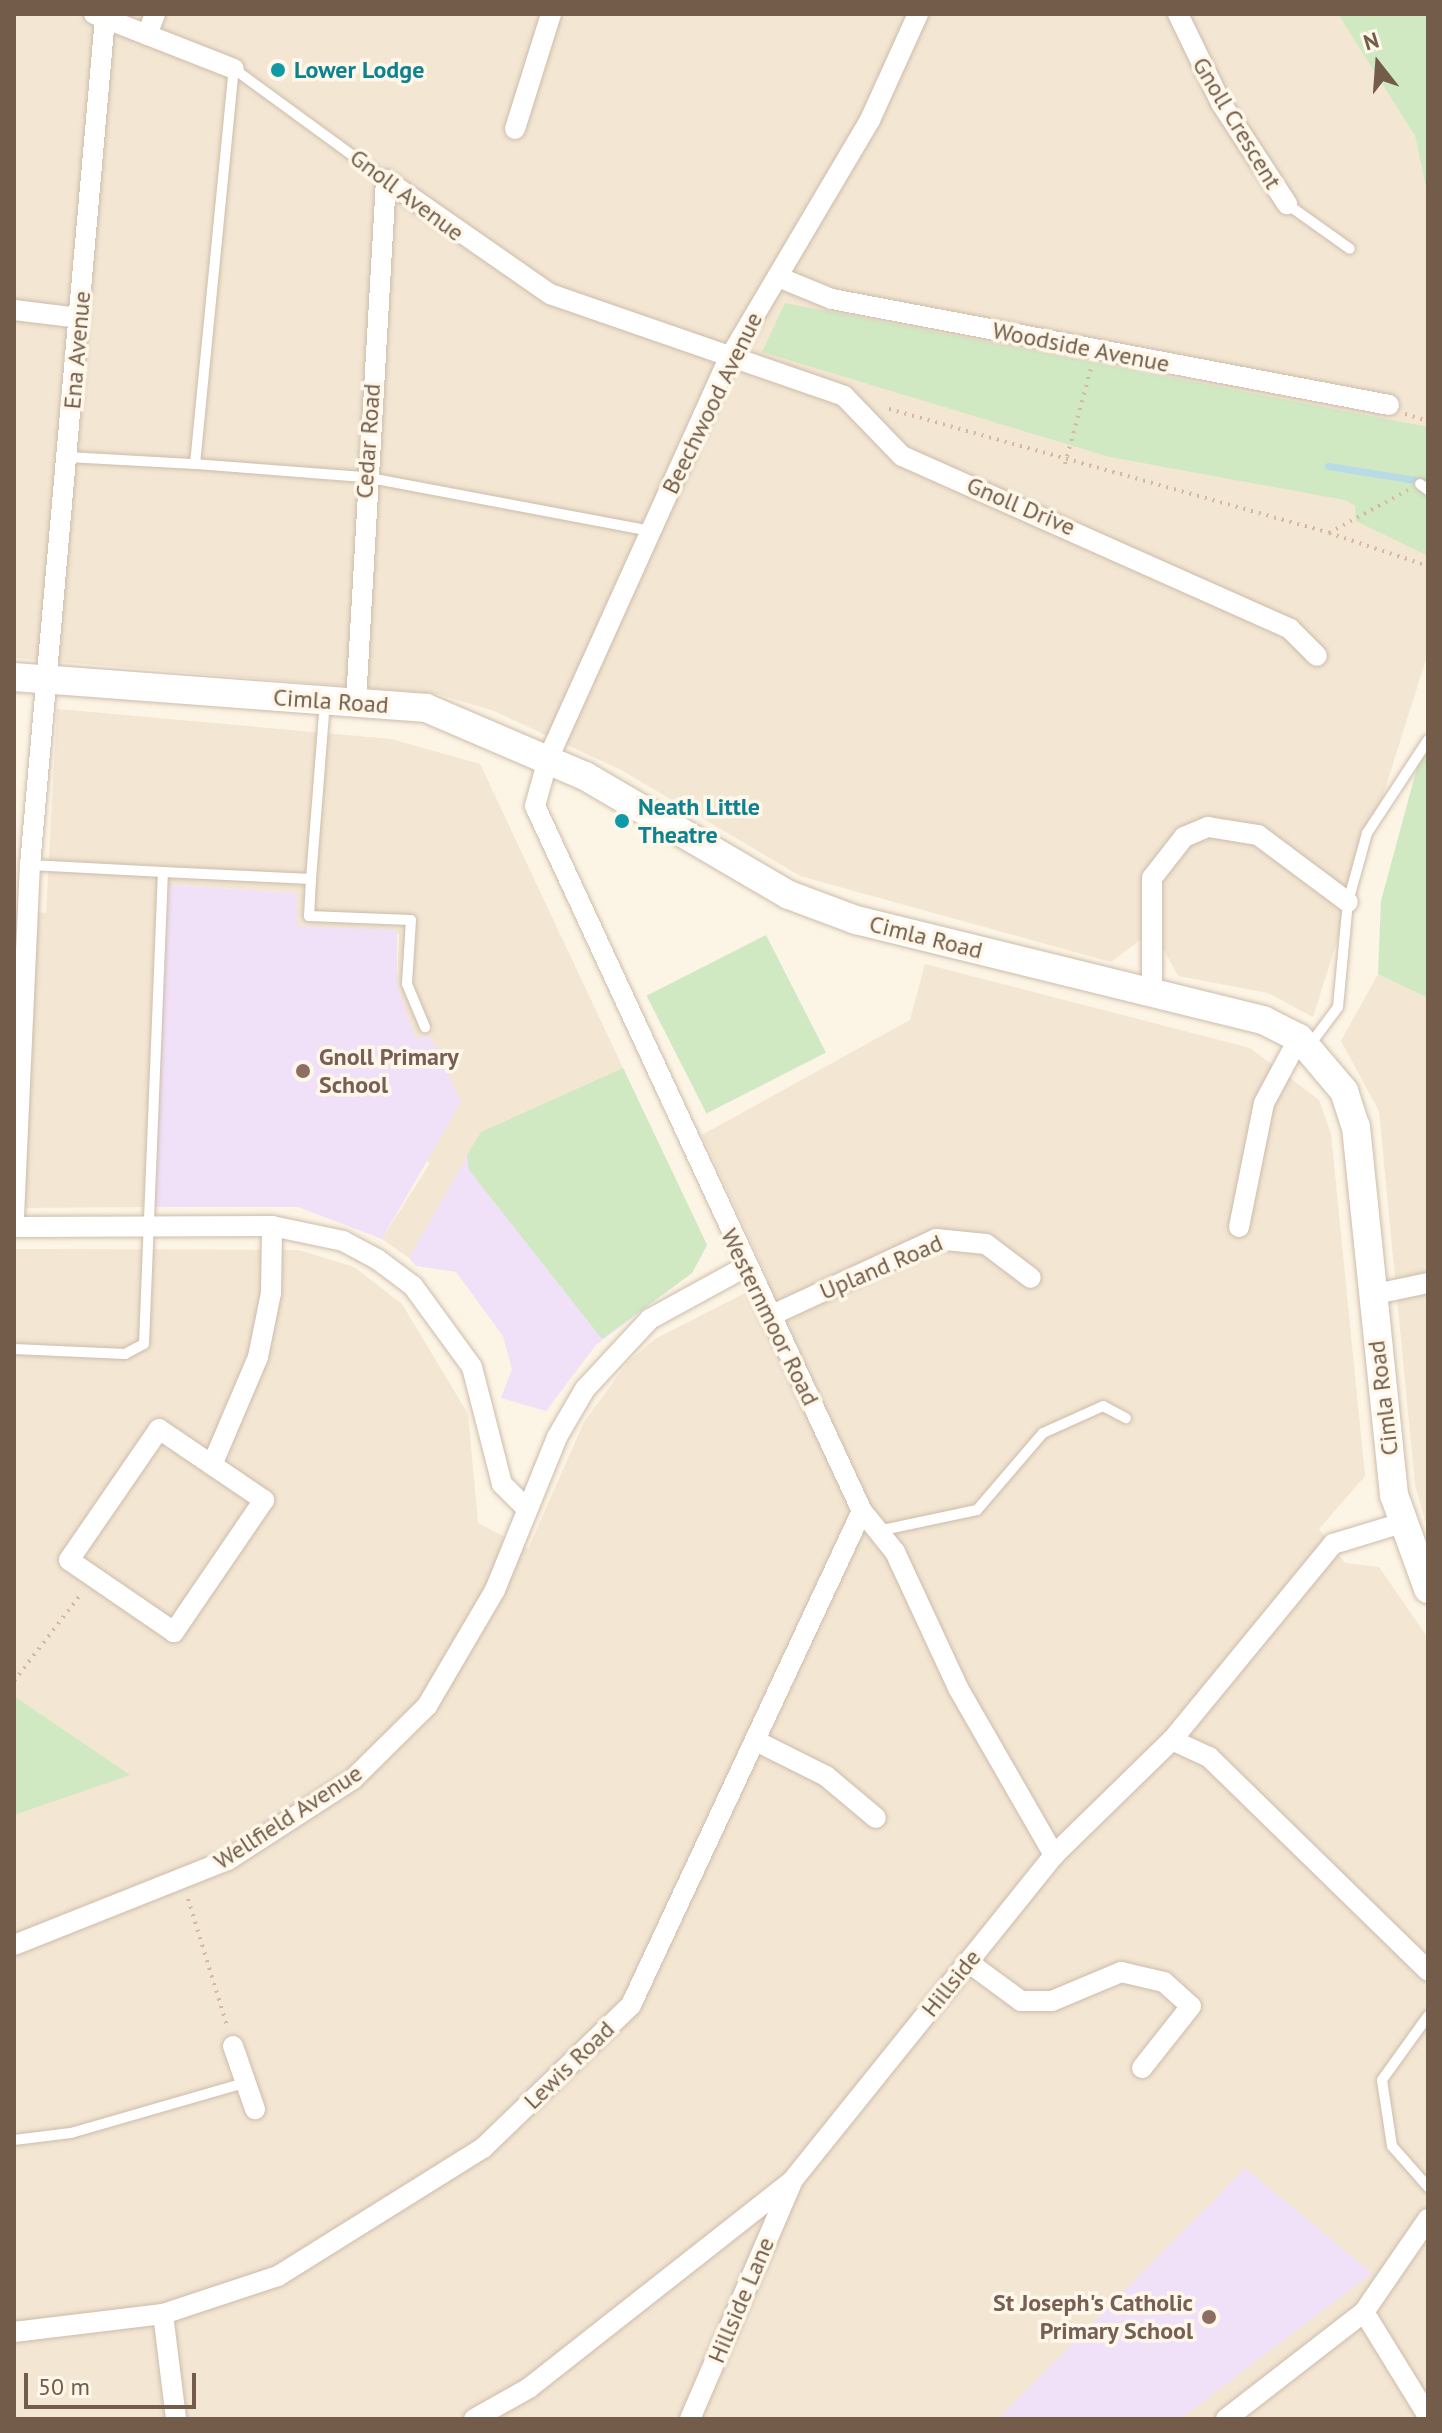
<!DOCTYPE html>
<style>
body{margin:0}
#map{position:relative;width:1442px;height:2433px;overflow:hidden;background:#fcf4e4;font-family:"PT Sans",sans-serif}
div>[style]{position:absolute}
.residential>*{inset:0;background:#f3e6d3}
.education>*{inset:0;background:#f1e1f8}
.green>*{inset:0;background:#d0e9c3;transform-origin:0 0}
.stream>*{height:7px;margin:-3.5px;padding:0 3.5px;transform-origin:3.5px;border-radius:3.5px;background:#b9dbe5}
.path>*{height:4px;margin-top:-2px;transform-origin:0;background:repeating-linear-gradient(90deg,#d5b8a0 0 2px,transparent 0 8px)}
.roads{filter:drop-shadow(0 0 2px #cdbcab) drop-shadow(0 0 2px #cdbcab)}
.lane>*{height:10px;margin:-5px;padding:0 5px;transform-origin:5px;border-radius:5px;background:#fff}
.street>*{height:20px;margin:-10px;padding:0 10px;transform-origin:10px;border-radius:10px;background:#fff}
.secondary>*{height:28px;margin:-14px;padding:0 14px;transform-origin:14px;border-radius:14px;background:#fff}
.dots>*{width:22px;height:22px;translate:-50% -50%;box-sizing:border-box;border:4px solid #fff8ea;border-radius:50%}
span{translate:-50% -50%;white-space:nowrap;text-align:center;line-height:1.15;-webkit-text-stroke:7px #fff8ea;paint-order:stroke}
.culture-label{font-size:24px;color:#0d838f;font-weight:700}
.left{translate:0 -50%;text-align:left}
.street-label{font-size:24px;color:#735c4a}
.education-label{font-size:24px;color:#785e54;font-weight:700}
.right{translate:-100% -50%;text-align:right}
.frame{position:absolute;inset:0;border:16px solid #735c4a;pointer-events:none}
.north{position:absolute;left:1338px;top:24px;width:80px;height:80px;-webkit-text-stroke:6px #fff8ea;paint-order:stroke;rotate:343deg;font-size:22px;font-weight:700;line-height:32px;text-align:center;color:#735c4a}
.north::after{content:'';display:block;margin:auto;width:28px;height:36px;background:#735c4a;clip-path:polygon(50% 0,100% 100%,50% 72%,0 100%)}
.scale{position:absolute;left:24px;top:2373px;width:172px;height:36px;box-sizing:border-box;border:4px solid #735c4a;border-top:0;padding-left:10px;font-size:24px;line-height:28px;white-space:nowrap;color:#735c4a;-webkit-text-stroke:6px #fff8ea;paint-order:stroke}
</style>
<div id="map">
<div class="residential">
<i style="clip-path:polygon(14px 14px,1338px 14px,1415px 136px,1428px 197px,1428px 653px,1313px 1017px,1268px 993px,1178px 976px,1164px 950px,1140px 940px,1111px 962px,800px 876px,621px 770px,494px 711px,437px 694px,14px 658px)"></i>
<i style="clip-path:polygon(57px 709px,391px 739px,480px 764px,623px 1068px,481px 1132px,409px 1258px,382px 1239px,430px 1163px,424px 1160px,430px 1037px,415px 1037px,397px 984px,399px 934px,296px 926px,296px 893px,175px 885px,168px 890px,153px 1207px,14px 1208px,14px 911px,46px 913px)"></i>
<i style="clip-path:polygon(925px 964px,1250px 1048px,1319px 1100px,1331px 1134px,1365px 1476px,1319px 1529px,1345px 1563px,1379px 1567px,1428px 1638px,1428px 2419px,14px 2419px,14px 1249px,299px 1250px,354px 1267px,402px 1304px,468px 1414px,478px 1523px,528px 1549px,584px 1422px,628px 1362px,655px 1339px,769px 1281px,702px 1135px,910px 1020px)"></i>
<i style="clip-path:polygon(1378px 974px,1428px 998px,1428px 1531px,1415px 1485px,1379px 1111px,1341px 1041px)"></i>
</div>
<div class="education">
<i style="clip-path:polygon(175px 885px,297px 893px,297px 926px,397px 930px,397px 984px,415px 1037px,431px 1037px,461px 1102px,382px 1239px,298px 1207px,153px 1207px,168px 889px)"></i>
<i style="clip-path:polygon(623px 1068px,707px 1245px,692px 1273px,596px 1345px,546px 1411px,501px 1398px,512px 1369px,503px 1336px,456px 1272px,416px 1266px,409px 1258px,481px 1132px)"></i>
<i style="clip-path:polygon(1245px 2168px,1372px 2273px,1180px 2419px,998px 2419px)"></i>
</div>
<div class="green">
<i style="clip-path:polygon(1338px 14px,1428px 14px,1428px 197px,1415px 136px)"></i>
<i style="clip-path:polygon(785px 303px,1428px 427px,1428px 556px,1356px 521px,1355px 506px,1345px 500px,1110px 457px,762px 352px)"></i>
<i style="clip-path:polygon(1428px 727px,1428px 998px,1378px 974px,1381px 901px)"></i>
<i style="left:766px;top:935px;width:132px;height:134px;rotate:63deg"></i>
<i style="clip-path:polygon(623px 1068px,707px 1245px,692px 1273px,602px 1339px,469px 1170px,467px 1155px,481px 1132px)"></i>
<i style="clip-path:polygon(14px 1696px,130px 1775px,14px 1815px)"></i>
</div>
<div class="stream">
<i style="left:1328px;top:466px;width:101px;rotate:9.1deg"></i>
</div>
<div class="path">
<i style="left:889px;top:409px;width:457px;rotate:15.7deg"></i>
<i style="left:1329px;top:533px;width:90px;rotate:-28.6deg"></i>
<i style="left:1405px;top:414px;width:24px;rotate:17deg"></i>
<i style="left:1065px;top:464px;width:99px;rotate:-74.8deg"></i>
<i style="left:1329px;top:533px;width:104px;rotate:18.4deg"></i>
<i style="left:14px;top:1681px;width:110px;rotate:-52.4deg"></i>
<i style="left:188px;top:1899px;width:136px;rotate:72.9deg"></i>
</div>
<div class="roads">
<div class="lane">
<i style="left:1287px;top:204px;width:77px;rotate:35.5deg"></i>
<i style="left:68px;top:457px;width:127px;rotate:3.2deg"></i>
<i style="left:195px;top:464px;width:397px;rotate:-84.4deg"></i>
<i style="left:234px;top:69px;width:188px;rotate:36.1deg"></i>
<i style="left:195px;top:464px;width:170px;rotate:4.4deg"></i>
<i style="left:365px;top:477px;width:290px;rotate:10.7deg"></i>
<i style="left:1420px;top:484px;width:10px;rotate:37deg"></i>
<i style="left:163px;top:872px;width:148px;rotate:2.7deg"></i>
<i style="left:311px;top:879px;width:37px;rotate:93deg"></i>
<i style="left:309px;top:916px;width:102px;rotate:2.2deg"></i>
<i style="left:411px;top:920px;width:64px;rotate:93.6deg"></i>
<i style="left:407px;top:984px;width:47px;rotate:67.3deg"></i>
<i style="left:311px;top:879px;width:178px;rotate:-85.5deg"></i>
<i style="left:1309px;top:1046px;width:49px;rotate:-53.4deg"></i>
<i style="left:1338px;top:1007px;width:105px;rotate:-84.6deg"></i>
<i style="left:1348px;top:902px;width:72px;rotate:-74.6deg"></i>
<i style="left:1367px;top:833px;width:111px;rotate:-56.7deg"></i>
<i style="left:14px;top:1349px;width:111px;rotate:2.6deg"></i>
<i style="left:125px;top:1354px;width:21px;rotate:-28deg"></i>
<i style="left:144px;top:1344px;width:472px;rotate:-87.7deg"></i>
<i style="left:163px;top:872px;width:133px;rotate:-177deg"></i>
<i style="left:878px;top:1531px;width:101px;rotate:-12deg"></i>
<i style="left:977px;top:1510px;width:101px;rotate:-49.4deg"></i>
<i style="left:1043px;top:1433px;width:66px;rotate:-24.2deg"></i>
<i style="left:1103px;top:1406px;width:26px;rotate:28deg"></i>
<i style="left:1428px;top:2016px;width:79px;rotate:125.7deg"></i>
<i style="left:1382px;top:2080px;width:67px;rotate:81.4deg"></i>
<i style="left:1392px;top:2146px;width:55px;rotate:48.7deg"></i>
<i style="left:14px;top:2140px;width:57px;rotate:-7deg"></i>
<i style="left:71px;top:2133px;width:184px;rotate:-16.1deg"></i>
</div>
<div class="street">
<i style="left:94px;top:14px;width:150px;rotate:21.4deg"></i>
<i style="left:918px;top:14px;width:116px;rotate:114.4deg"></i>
<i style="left:870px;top:120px;width:277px;rotate:120.6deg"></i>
<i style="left:729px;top:358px;width:440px;rotate:114.3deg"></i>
<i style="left:548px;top:759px;width:49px;rotate:105.5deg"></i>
<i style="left:535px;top:806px;width:777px;rotate:65.12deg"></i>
<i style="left:862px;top:1511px;width:53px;rotate:51.2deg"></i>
<i style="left:895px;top:1552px;width:150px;rotate:65.1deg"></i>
<i style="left:958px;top:1688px;width:193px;rotate:60.1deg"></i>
<i style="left:1178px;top:14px;width:99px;rotate:64.2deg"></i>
<i style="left:1221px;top:103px;width:121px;rotate:56.8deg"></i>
<i style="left:147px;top:35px;width:22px;rotate:-69deg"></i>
<i style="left:515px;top:129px;width:121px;rotate:-72.6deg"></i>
<i style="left:386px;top:180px;width:200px;rotate:34.8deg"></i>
<i style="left:550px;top:294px;width:311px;rotate:19.1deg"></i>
<i style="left:844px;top:396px;width:83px;rotate:46deg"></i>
<i style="left:902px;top:456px;width:425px;rotate:24deg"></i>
<i style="left:1290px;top:629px;width:38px;rotate:45deg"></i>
<i style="left:778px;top:277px;width:58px;rotate:22.2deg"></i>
<i style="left:832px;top:299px;width:567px;rotate:10.77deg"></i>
<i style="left:14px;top:310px;width:65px;rotate:7deg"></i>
<i style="left:356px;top:702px;width:523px;rotate:-86.71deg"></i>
<i style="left:1152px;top:991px;width:113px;rotate:-90deg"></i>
<i style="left:1152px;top:878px;width:52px;rotate:-52deg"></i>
<i style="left:1184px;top:837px;width:26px;rotate:-23deg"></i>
<i style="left:1208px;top:827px;width:51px;rotate:9.1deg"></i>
<i style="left:1258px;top:835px;width:112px;rotate:36.7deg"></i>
<i style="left:14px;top:1216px;width:351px;rotate:-87.4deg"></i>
<i style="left:30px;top:865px;width:850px;rotate:-84.94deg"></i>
<i style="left:14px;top:1227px;width:258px;rotate:-0.2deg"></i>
<i style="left:272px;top:1226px;width:73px;rotate:11.9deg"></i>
<i style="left:343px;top:1241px;width:38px;rotate:28deg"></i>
<i style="left:377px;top:1259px;width:45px;rotate:36.9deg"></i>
<i style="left:413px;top:1286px;width:100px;rotate:53.9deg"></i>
<i style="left:472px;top:1367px;width:121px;rotate:75.6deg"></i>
<i style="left:502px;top:1484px;width:35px;rotate:45deg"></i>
<i style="left:1239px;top:1227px;width:126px;rotate:-78.6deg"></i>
<i style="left:1264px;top:1103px;width:74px;rotate:-61.7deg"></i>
<i style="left:1371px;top:1295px;width:58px;rotate:-11.9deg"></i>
<i style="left:770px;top:1316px;width:183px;rotate:-24.9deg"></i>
<i style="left:936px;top:1239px;width:50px;rotate:5.7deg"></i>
<i style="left:986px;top:1244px;width:56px;rotate:37.1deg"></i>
<i style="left:159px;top:1429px;width:127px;rotate:34.1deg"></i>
<i style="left:264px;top:1500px;width:160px;rotate:124.3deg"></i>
<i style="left:174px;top:1632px;width:127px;rotate:-145.6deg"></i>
<i style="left:69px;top:1560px;width:159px;rotate:-55.5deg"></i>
<i style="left:212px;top:1465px;width:117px;rotate:-66.9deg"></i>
<i style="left:258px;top:1357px;width:65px;rotate:-78.5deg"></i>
<i style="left:271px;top:1293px;width:67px;rotate:-89.1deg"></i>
<i style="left:1172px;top:1740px;width:41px;rotate:24.7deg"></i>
<i style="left:1209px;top:1757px;width:306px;rotate:44.3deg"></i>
<i style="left:758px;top:1742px;width:76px;rotate:26.6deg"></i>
<i style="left:826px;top:1776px;width:65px;rotate:40deg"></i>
<i style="left:14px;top:1945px;width:230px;rotate:-21.7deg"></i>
<i style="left:228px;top:1860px;width:149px;rotate:-32.9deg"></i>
<i style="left:353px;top:1779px;width:104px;rotate:-44.6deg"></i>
<i style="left:427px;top:1706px;width:134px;rotate:-59.6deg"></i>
<i style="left:495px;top:1590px;width:165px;rotate:-67.9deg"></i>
<i style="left:557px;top:1437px;width:56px;rotate:-59.7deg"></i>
<i style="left:585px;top:1389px;width:96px;rotate:-47.1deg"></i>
<i style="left:650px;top:1319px;width:108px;rotate:-28.7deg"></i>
<i style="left:968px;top:1962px;width:66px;rotate:36.3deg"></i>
<i style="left:1021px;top:2001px;width:31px"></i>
<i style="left:1052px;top:2001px;width:75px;rotate:-22.8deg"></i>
<i style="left:1121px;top:1972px;width:44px;rotate:13.1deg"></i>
<i style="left:1164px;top:1982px;width:36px;rotate:42deg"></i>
<i style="left:1191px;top:2006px;width:79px;rotate:128.3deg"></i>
<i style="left:233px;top:2046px;width:67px;rotate:70.8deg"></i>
<i style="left:1364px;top:2312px;width:122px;rotate:58.4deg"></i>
<i style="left:163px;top:2314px;width:106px;rotate:82.9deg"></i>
<i style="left:14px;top:2332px;width:150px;rotate:-6.9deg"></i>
<i style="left:163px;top:2314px;width:121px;rotate:-18.3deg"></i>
<i style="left:278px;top:2276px;width:242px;rotate:-32deg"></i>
<i style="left:483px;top:2148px;width:206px;rotate:-44deg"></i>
<i style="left:631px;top:2005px;width:545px;rotate:-64.94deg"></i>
<i style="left:474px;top:2419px;width:63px;rotate:-29.4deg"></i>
<i style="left:529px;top:2388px;width:335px;rotate:-38.2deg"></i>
<i style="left:792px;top:2181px;width:418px;rotate:-51.2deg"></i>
<i style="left:1054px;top:1855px;width:165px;rotate:-44.3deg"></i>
<i style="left:1172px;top:1740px;width:254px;rotate:-50.6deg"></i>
<i style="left:1333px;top:1544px;width:69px;rotate:-16.9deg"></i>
<i style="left:690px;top:2419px;width:256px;rotate:-66.7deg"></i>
<i style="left:1226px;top:2419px;width:175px;rotate:-37.8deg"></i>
<i style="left:1364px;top:2312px;width:113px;rotate:-55.5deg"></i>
</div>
<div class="secondary">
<i style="left:14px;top:677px;width:413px;rotate:4.3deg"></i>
<i style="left:426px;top:708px;width:173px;rotate:23.2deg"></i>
<i style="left:585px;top:776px;width:236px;rotate:30.3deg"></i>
<i style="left:789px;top:895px;width:72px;rotate:20.5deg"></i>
<i style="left:856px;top:920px;width:419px;rotate:13.8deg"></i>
<i style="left:1263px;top:1020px;width:40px;rotate:26.6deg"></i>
<i style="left:1299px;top:1038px;width:70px;rotate:49.7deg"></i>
<i style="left:1344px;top:1091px;width:38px;rotate:72deg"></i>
<i style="left:1356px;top:1127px;width:370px;rotate:84.1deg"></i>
<i style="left:1394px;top:1495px;width:100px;rotate:70.1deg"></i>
</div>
</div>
<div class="dots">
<i style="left:278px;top:70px;background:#0f9aa8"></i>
<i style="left:622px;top:821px;background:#0f9aa8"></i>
<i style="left:303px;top:1071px;background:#8d6e63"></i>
<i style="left:1209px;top:2317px;background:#8d6e63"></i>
</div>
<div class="culture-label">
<span class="left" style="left:294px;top:70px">Lower Lodge</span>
<span class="left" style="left:638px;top:821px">Neath Little<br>Theatre</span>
</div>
<div class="street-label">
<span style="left:1237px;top:123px;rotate:59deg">Gnoll Crescent</span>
<span style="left:407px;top:195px;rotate:37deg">Gnoll Avenue</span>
<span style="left:1081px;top:347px;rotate:11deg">Woodside Avenue</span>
<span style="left:77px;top:350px;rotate:-85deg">Ena Avenue</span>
<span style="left:712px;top:403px;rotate:-64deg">Beechwood Avenue</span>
<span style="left:368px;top:441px;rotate:-86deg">Cedar Road</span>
<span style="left:1021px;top:506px;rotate:23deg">Gnoll Drive</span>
<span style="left:331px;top:701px;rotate:4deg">Cimla Road</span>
<span style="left:926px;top:937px;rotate:14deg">Cimla Road</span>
<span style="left:881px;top:1267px;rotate:-23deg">Upland Road</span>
<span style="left:770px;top:1317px;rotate:64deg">Westernmoor Road</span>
<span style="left:1383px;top:1398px;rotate:-97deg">Cimla Road</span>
<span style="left:288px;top:1817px;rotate:-33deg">Wellfield Avenue</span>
<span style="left:951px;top:1983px;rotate:-51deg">Hillside</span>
<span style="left:569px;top:2065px;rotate:-44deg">Lewis Road</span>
<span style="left:741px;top:2300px;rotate:-67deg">Hillside Lane</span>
</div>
<div class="education-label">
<span class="left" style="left:319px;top:1071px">Gnoll Primary<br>School</span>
<span class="right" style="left:1193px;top:2317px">St Joseph's Catholic<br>Primary School</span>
</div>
<div class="frame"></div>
<div class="north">N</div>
<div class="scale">50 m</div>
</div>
